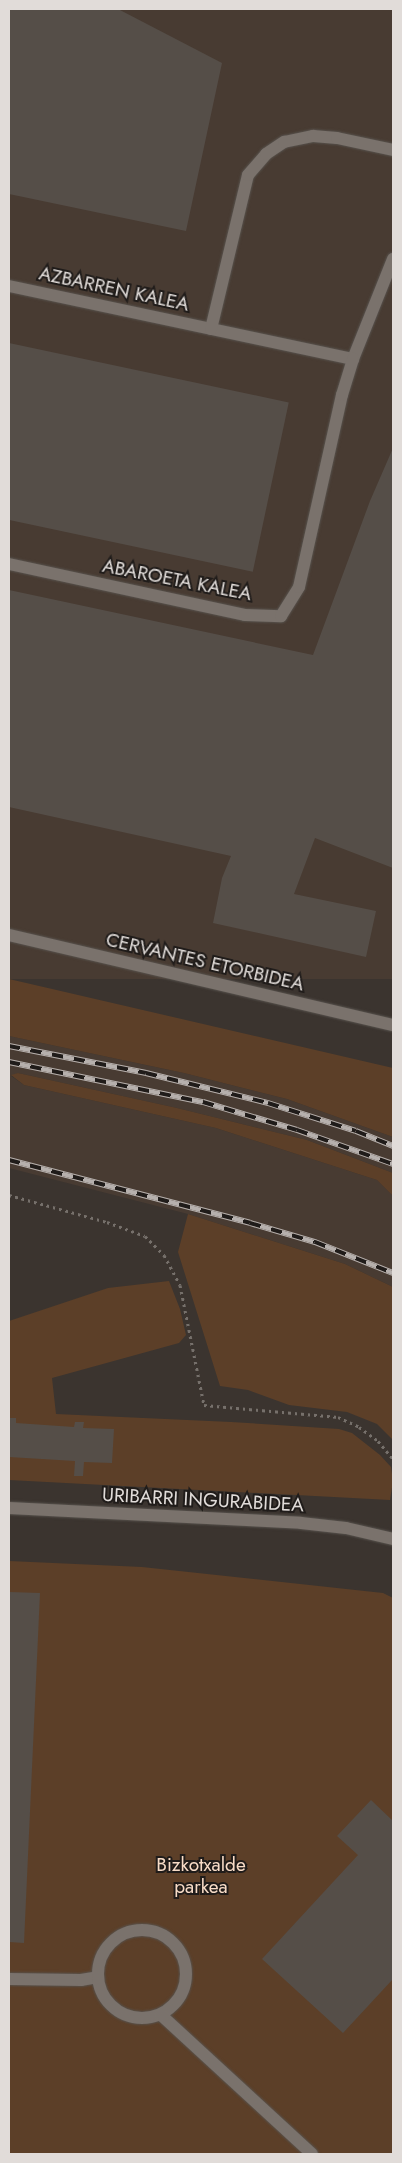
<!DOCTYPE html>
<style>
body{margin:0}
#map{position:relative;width:402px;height:2163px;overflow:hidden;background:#3b342f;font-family:Jost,sans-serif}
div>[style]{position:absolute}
.built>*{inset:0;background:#483b32;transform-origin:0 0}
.green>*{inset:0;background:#5c3f28}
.building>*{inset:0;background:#554e48;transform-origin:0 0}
.path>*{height:3px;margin-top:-1.5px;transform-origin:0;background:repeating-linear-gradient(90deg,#76706b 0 2.5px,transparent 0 6.5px)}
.roads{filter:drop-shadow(0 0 1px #57524d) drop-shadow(0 0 1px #57524d)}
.service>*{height:12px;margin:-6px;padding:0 6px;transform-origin:6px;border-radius:6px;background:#7a726c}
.minor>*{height:12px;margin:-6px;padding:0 6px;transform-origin:6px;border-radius:6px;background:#7a726c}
.minor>.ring{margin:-6px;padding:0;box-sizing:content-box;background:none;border:12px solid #7a726c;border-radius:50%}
.tertiary>*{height:12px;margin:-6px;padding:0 6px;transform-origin:6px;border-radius:6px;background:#7a726c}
.rail>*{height:5.5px;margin-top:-2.75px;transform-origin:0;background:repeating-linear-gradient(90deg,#201c1a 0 11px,#b6b0ad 0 22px);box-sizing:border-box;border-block:1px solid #b6b0ad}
span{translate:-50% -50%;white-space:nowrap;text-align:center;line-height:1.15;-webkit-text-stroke:4px #201c1a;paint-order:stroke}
.street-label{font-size:19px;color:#e1dcd9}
.park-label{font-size:19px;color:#f8dcc7}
.frame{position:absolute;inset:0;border:10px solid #e1dcd9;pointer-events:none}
</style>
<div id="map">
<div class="built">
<i style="left:9px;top:9px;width:384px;height:970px"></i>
<i style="clip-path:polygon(9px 1036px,184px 1073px,287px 1099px,393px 1137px,393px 1173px,307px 1140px,177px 1108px,18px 1073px,11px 1076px,24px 1085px,216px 1128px,377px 1180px,393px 1196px,393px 1287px,345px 1264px,188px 1214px,9px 1168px)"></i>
</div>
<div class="green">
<i style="clip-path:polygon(9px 979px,393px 1068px,393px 1137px,287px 1099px,184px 1073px,9px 1036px)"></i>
<i style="clip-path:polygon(18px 1073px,177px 1108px,307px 1140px,393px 1173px,393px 1196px,377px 1180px,216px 1128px,24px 1085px,11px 1075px)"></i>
<i style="clip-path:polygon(188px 1214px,345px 1264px,393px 1287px,393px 1440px,377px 1424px,347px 1412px,289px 1405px,248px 1390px,220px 1386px,178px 1252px)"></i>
<i style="clip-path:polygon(169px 1281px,180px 1309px,186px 1335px,179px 1343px,52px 1378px,56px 1414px,231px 1422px,339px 1429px,352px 1433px,380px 1455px,391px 1467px,393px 1481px,390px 1500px,9px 1480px,9px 1321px,108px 1288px)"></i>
<i style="clip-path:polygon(9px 1561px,142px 1567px,383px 1593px,393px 1598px,393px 2154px,9px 2154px)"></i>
</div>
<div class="building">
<i style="clip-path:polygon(9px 9px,118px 9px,222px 63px,186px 231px,9px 194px)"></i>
<i style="left:9px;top:343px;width:286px;height:173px;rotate:12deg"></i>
<i style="clip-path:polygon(393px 448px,393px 868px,315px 838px,294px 894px,376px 911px,366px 957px,213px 923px,222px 878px,231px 856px,9px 807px,9px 590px,313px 655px,370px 501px)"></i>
<i style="clip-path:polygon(9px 1418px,16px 1418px,16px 1423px,74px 1427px,75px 1422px,84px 1422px,83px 1428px,114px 1429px,112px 1463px,84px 1462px,83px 1476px,74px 1476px,75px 1461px,9px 1457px)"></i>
<i style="clip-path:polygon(9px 1592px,40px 1593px,24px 1943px,9px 1942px)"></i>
<i style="clip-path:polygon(371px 1800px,393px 1821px,393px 1979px,343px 2033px,262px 1959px,358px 1855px,337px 1836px)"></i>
</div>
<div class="path">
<i style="left:9px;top:1195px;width:102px;rotate:15.4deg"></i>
<i style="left:107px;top:1222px;width:40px;rotate:20.2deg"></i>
<i style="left:145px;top:1236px;width:27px;rotate:45deg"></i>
<i style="left:164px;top:1255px;width:34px;rotate:62deg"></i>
<i style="left:180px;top:1285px;width:122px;rotate:78.7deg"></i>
<i style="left:204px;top:1405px;width:135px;rotate:5.1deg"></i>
<i style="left:338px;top:1417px;width:23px;rotate:25deg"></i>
<i style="left:359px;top:1427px;width:24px;rotate:36deg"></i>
<i style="left:378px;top:1441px;width:23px;rotate:50deg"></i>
</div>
<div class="roads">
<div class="service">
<i style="left:9px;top:1979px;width:72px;rotate:0.8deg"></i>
<i style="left:81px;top:1980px;width:17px;rotate:-10deg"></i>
</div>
<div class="minor">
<i style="left:9px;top:286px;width:352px;rotate:12deg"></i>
<i style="left:353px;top:359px;width:108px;rotate:-68.2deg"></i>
<i style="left:211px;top:329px;width:158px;rotate:-76.5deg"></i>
<i style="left:248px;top:175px;width:28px;rotate:-49deg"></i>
<i style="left:266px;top:154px;width:22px;rotate:-34deg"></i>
<i style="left:284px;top:142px;width:30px;rotate:-12deg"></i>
<i style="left:313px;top:136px;width:24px;rotate:5deg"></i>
<i style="left:337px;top:138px;width:57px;rotate:12.1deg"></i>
<i style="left:9px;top:564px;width:241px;rotate:12.2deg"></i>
<i style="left:245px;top:615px;width:36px;rotate:2deg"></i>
<i style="left:281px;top:616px;width:34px;rotate:-58deg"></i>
<i style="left:299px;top:587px;width:197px;rotate:-77.4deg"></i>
<i style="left:342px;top:395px;width:38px;rotate:-73deg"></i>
<i style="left:9px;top:1508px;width:292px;rotate:2.9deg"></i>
<i style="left:301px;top:1523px;width:45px;rotate:6.3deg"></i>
<i style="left:346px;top:1528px;width:48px;rotate:13.2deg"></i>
<i class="ring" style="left:98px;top:1930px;width:76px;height:76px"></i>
<i style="left:161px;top:2015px;width:205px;rotate:42.6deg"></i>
</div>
<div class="tertiary">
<i style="left:9px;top:935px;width:394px;rotate:13.2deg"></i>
</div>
</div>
<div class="rail">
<i style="left:9px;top:1046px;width:140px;rotate:11.1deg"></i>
<i style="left:146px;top:1073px;width:126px;rotate:13.8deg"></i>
<i style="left:268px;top:1103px;width:92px;rotate:17.7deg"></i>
<i style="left:356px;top:1131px;width:40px;rotate:22deg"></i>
<i style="left:9px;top:1062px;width:198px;rotate:11.7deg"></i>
<i style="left:203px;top:1102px;width:98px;rotate:16.6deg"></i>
<i style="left:297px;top:1130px;width:102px;rotate:19.5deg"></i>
<i style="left:9px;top:1160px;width:249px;rotate:14.6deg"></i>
<i style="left:250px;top:1223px;width:68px;rotate:16.3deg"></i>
<i style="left:315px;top:1242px;width:84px;rotate:21.7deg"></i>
</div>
<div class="street-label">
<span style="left:114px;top:289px;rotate:12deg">AZBARREN KALEA</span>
<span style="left:177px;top:580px;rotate:11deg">ABAROETA KALEA</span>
<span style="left:205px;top:962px;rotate:13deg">CERVANTES ETORBIDEA</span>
<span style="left:203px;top:1500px;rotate:3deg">URIBARRI INGURABIDEA</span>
</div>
<div class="park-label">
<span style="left:201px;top:1876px">Bizkotxalde<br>parkea</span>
</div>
<div class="frame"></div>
</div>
